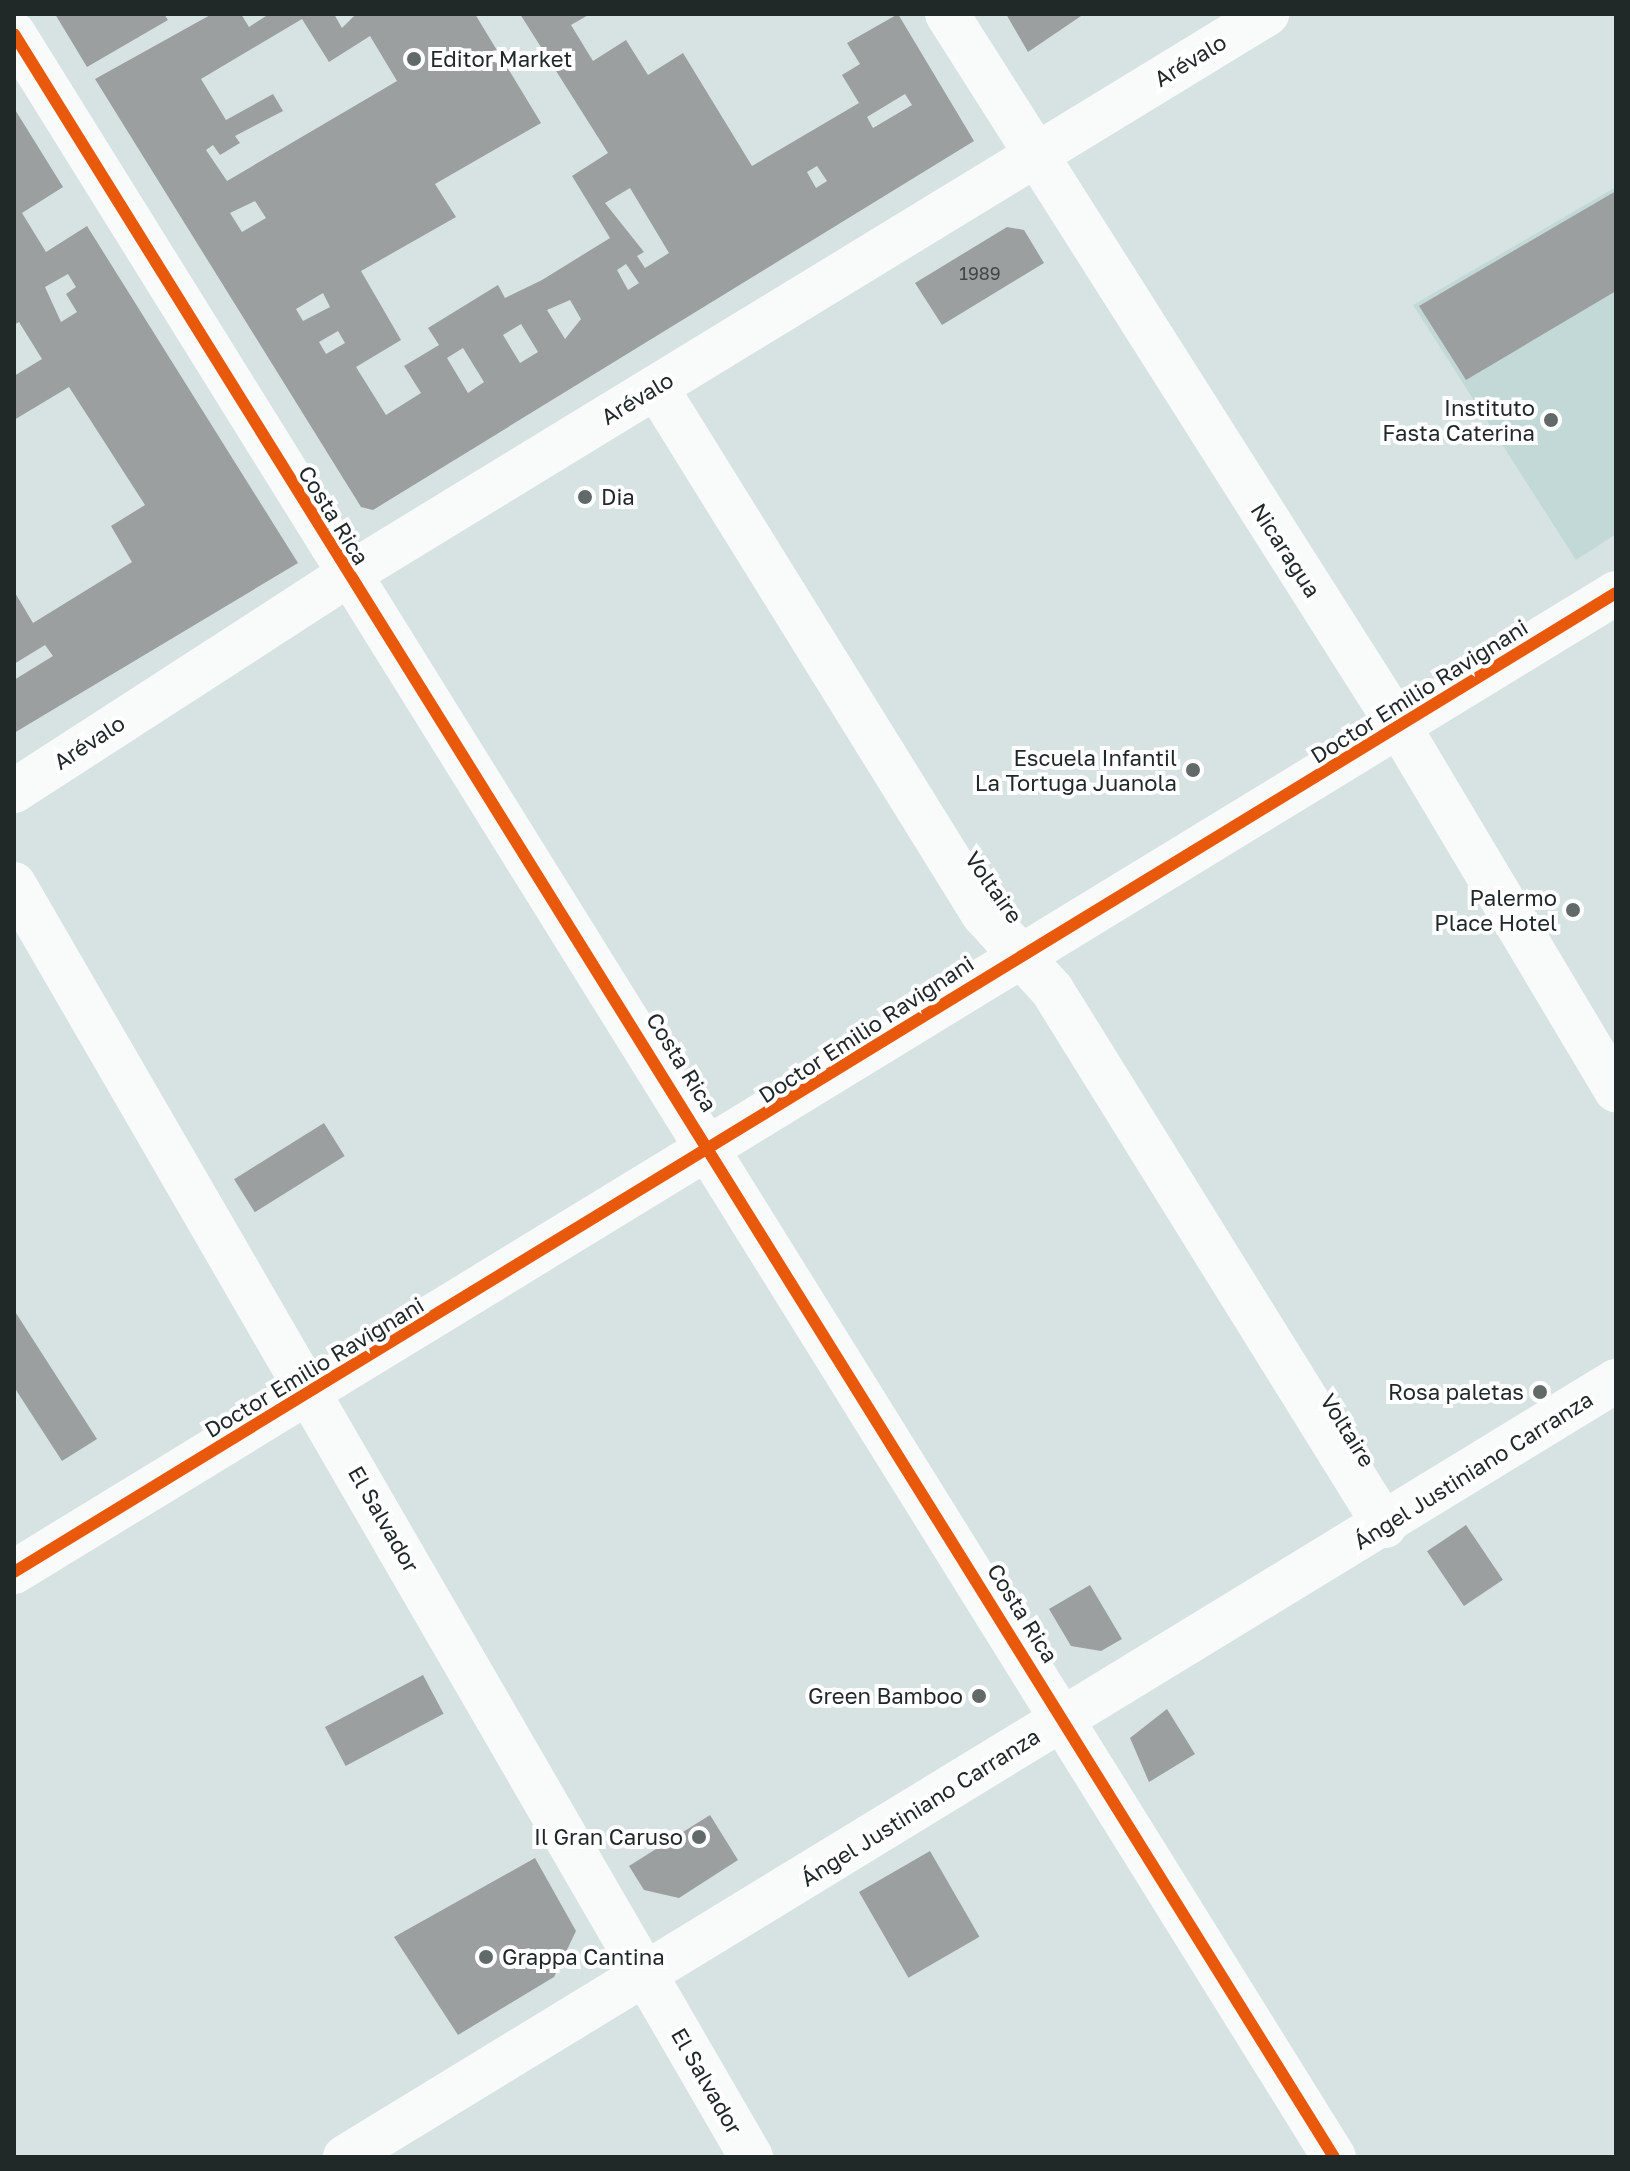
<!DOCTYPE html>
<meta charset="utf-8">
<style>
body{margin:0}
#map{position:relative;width:1630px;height:2171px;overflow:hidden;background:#d7e3e2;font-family:"Golos Text",sans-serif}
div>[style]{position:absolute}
.built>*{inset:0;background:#c2d9d7}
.building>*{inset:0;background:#9c9fa0;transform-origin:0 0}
.minor>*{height:44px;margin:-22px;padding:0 22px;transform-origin:22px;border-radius:22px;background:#f9fbfb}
.cycleway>*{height:12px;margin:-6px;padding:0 6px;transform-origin:6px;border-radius:6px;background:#e8590c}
.dots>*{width:22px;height:22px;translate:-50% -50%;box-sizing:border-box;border:4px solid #fff;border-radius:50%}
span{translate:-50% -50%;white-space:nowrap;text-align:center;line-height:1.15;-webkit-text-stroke:8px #fff;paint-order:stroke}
.number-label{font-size:18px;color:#404646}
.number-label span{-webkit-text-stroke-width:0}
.poi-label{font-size:22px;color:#212928}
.left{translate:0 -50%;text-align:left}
.right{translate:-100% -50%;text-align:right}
.street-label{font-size:22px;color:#212928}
.frame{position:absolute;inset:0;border:16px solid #212928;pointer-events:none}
</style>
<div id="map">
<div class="built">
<i style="clip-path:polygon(1616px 187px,1616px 534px,1576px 560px,1413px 305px)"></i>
</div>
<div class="building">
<i style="clip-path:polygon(55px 14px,164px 14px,168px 20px,87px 67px)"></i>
<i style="clip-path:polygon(evenodd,212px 14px,241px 14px,249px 27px,269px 14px,334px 14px,342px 28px,356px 14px,475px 14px,541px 123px,435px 184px,456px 217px,361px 271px,401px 340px,356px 367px,386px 415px,421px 393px,404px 366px,439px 345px,428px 328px,498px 285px,505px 298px,542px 280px,610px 238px,572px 176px,608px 153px,520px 14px,590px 14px,571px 25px,593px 61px,626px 40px,648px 75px,683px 53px,752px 166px,859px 103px,842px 75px,860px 64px,847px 43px,898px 14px,974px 141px,373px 510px,361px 507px,95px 79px,212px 14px,302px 19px,329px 62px,370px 36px,397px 81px,227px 181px,206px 150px,213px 145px,220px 155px,240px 143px,235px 136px,283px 111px,273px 94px,226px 120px,201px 79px,302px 19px,212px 14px,905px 94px,912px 105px,873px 128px,867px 117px,905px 94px,212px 14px,817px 166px,827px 181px,816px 188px,807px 172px,817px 166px,212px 14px,630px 188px,669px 253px,645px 268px,637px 256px,644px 252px,605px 203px,630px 188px,212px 14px,255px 201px,266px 218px,242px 232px,230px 213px,255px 201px,212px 14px,626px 264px,639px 283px,628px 290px,617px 270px,626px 264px,212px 14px,323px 293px,330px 307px,303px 321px,296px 309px,323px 293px,212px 14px,570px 300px,581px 319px,565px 339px,547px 310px,570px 300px,212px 14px,521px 324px,538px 352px,520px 363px,503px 335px,521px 324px,212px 14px,338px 331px,345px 343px,326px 354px,319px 342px,338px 331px,212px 14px,463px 348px,484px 382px,468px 393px,447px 358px,463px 348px)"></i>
<i style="clip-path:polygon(1006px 14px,1084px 14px,1028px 52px)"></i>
<i style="clip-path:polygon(evenodd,14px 108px,63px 187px,22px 213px,46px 252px,87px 226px,298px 563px,14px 733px,14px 680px,53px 656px,45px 645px,14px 664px,14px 591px,33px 623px,132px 562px,111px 526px,145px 505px,69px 387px,14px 420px,14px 376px,42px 359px,19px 322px,14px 325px,14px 108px,68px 274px,76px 287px,66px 294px,77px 312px,61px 322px,45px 287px,68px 274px)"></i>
<i style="clip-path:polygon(1616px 191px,1616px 291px,1466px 380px,1419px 306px)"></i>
<i style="clip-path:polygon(1007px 227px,1024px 230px,1044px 263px,942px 325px,915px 283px)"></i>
<i style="left:324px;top:1123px;width:39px;height:106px;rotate:58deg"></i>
<i style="clip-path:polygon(14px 1310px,97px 1439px,62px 1461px,14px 1387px)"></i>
<i style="left:1466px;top:1525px;width:66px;height:47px;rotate:56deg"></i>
<i style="clip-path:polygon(1090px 1585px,1122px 1639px,1101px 1651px,1071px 1646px,1049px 1609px)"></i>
<i style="left:423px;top:1675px;width:44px;height:111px;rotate:62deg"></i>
<i style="clip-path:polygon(1167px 1709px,1195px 1754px,1149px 1782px,1130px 1738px)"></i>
<i style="clip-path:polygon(710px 1815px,738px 1860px,679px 1898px,644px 1890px,629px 1866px)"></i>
<i style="left:930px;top:1851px;width:99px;height:82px;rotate:60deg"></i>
<i style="clip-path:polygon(535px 1858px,576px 1931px,554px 1977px,458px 2035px,394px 1937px)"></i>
</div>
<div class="minor">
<i style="left:947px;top:14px;width:846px;rotate:57.61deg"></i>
<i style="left:1400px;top:728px;width:422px;rotate:59.2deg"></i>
<i style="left:14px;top:34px;width:2500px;rotate:58.13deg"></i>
<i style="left:656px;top:387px;width:620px;rotate:58.18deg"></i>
<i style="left:983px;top:914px;width:103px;rotate:47.8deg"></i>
<i style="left:1052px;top:990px;width:631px;rotate:58.15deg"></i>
<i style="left:14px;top:791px;width:398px;rotate:-32.9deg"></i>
<i style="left:348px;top:575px;width:1077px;rotate:-31.4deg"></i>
<i style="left:14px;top:884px;width:1471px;rotate:59.93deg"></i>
<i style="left:14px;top:1572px;width:1877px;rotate:-31.43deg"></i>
<i style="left:345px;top:2157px;width:1489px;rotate:-31.41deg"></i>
</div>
<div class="cycleway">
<i style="left:14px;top:34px;width:2500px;rotate:58.13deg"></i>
<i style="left:14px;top:1572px;width:1877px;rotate:-31.43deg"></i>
</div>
<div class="dots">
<i style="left:414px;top:59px;background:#616a69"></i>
<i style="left:1551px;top:420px;background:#616a69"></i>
<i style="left:585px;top:497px;background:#616a69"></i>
<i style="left:1193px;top:770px;background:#616a69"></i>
<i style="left:1573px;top:910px;background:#616a69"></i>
<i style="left:1540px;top:1392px;background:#616a69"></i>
<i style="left:979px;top:1696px;background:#616a69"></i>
<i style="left:699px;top:1837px;background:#616a69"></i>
<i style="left:486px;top:1957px;background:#616a69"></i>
</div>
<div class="number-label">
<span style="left:980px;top:273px">1989</span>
</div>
<div class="poi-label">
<span class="left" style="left:430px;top:59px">Editor Market</span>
<span class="right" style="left:1535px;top:420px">Instituto<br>Fasta Caterina</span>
<span class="left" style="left:601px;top:497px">Dia</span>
<span class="right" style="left:1177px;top:770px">Escuela Infantil<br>La Tortuga Juanola</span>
<span class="right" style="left:1557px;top:910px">Palermo<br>Place Hotel</span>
<span class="right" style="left:1524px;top:1392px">Rosa paletas</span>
<span class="right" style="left:963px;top:1696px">Green Bamboo</span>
<span class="right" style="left:683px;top:1837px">Il Gran Caruso</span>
<span class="left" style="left:502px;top:1957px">Grappa Cantina</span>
</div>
<div class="street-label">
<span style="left:1190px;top:60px;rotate:-31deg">Arévalo</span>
<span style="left:637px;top:398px;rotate:-31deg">Arévalo</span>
<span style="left:334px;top:515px;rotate:58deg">Costa Rica</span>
<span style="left:1286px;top:550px;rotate:57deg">Nicaragua</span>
<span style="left:1419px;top:691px;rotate:-32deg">Doctor Emilio Ravignani</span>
<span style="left:89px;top:742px;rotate:-33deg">Arévalo</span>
<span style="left:994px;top:887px;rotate:55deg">Voltaire</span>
<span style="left:866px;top:1029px;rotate:-33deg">Doctor Emilio Ravignani</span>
<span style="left:682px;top:1062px;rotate:58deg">Costa Rica</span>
<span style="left:314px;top:1367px;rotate:-31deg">Doctor Emilio Ravignani</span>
<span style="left:1348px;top:1430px;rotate:58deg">Voltaire</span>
<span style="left:1473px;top:1470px;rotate:-32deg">Ángel Justiniano Carranza</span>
<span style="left:384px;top:1519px;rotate:60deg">El Salvador</span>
<span style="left:1023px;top:1613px;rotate:58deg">Costa Rica</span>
<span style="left:920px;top:1807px;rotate:-32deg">Ángel Justiniano Carranza</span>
<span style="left:707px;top:2081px;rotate:60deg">El Salvador</span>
</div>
<div class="frame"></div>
</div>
